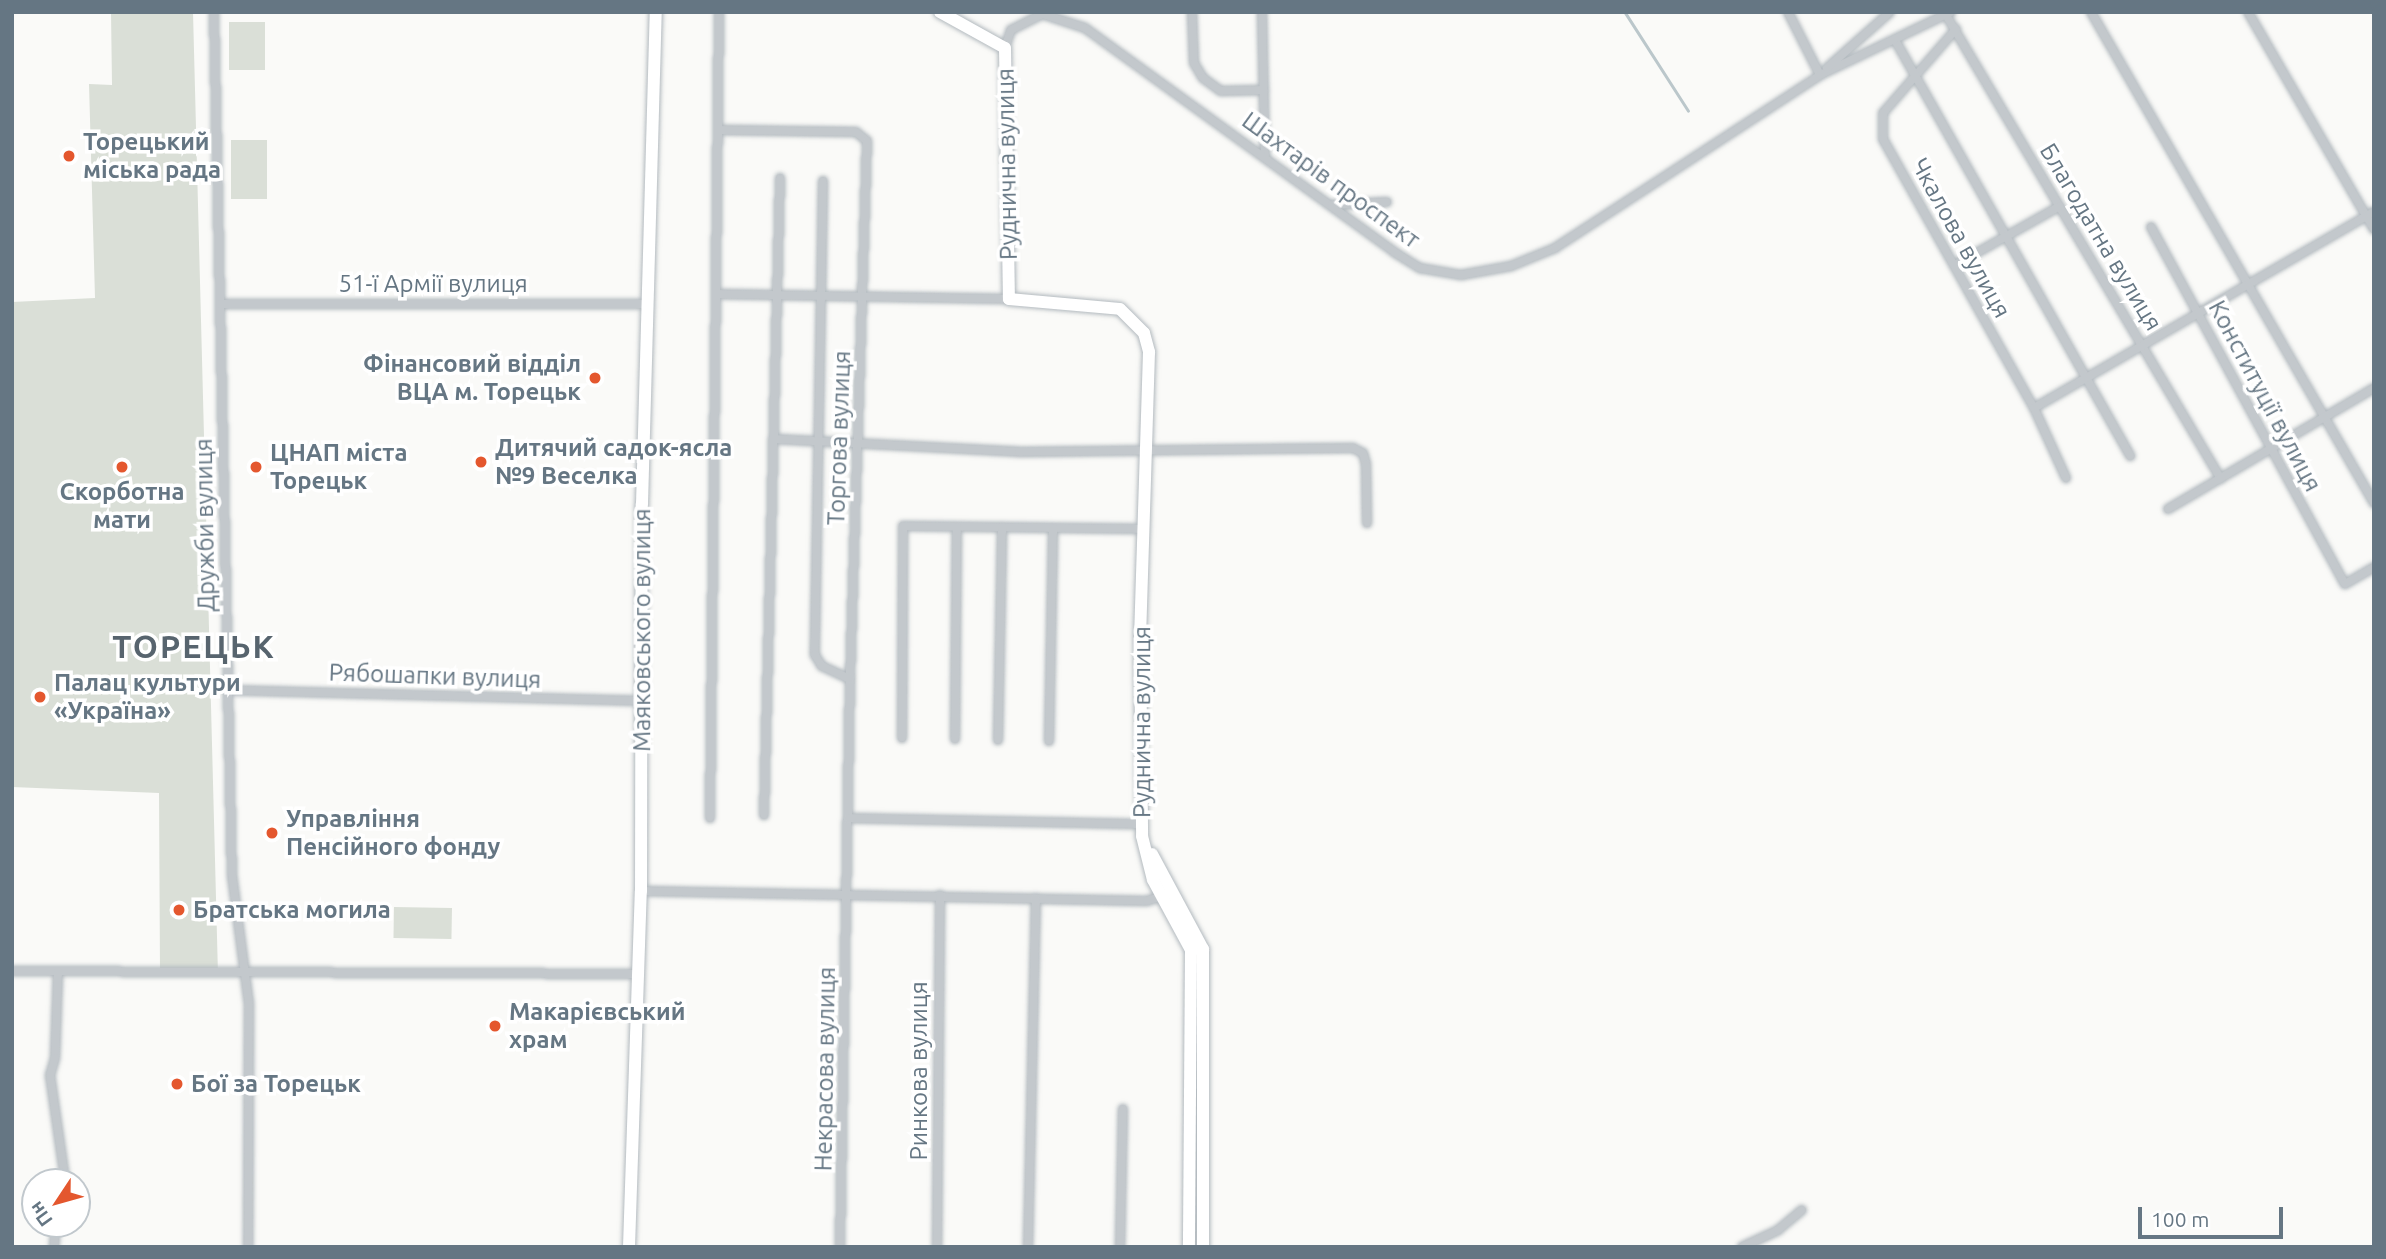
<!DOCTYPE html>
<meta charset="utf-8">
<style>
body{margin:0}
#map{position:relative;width:2386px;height:1259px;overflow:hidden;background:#fafaf8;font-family:Ubuntu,sans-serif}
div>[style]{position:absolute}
.green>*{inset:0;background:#dadfd7;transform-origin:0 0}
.stream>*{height:2.5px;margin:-1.25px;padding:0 1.25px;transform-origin:1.25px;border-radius:1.25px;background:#bbc7cb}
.roads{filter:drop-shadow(0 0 2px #b3babf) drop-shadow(0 0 2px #b3babf)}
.minor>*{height:8px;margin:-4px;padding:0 4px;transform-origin:4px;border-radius:4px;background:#c3c8cc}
.secondary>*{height:12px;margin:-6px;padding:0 6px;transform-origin:6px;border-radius:6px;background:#fff}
.dots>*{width:19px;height:19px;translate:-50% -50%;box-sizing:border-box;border:4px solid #fff;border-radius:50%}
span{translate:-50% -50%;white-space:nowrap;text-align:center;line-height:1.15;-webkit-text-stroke:7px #fff;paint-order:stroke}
.poi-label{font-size:24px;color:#657683;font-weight:700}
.left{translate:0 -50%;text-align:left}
.right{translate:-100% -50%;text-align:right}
.street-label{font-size:24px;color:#657683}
.district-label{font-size:32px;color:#57646e;font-weight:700;letter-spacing:2px}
.frame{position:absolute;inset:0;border:14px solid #657683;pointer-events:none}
.north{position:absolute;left:21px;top:1168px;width:70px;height:70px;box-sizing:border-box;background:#fff;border:2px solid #c1c8cd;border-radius:50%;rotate:234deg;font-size:19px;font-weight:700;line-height:28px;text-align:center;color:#657683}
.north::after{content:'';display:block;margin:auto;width:24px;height:32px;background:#e4572e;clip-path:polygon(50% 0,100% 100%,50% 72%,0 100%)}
.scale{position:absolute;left:2138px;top:1207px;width:145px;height:32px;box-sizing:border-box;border:4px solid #657683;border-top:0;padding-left:9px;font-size:21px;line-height:24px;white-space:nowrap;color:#657683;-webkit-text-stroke:5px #fff;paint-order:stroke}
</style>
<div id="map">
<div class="green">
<i style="clip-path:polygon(111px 12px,193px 12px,218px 975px,160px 974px,159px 793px,12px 787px,12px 302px,95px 298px,89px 84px,112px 85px)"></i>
<i style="left:229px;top:22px;width:36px;height:48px"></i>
<i style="left:231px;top:140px;width:36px;height:59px"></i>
<i style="left:394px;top:907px;width:58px;height:31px;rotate:1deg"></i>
</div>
<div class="stream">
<i style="left:1625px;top:12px;width:117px;rotate:57.3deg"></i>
</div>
<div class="roads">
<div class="minor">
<i style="left:214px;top:12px;width:863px;rotate:88.81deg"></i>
<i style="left:232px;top:875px;width:130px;rotate:82.5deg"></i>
<i style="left:249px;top:1004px;width:243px;rotate:90.2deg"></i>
<i style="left:1192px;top:12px;width:51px;rotate:87.8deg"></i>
<i style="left:1194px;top:63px;width:17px;rotate:59deg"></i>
<i style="left:1203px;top:78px;width:22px;rotate:36deg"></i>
<i style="left:1221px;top:91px;width:43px;rotate:-1.3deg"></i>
<i style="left:1262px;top:12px;width:143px;rotate:88.8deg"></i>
<i style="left:1788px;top:12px;width:71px;rotate:63.1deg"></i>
<i style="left:2091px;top:12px;width:567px;rotate:60.04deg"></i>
<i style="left:2248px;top:12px;width:251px;rotate:59.9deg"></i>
<i style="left:1946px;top:15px;width:539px;rotate:59.35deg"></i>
<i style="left:1956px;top:29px;width:111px;rotate:131deg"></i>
<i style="left:1883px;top:113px;width:26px;rotate:90deg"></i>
<i style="left:1883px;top:139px;width:308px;rotate:60.7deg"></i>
<i style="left:2034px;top:408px;width:77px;rotate:65.4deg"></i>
<i style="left:1895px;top:40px;width:478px;rotate:60.5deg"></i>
<i style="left:1005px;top:48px;width:19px;rotate:-72deg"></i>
<i style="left:1011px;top:30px;width:35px;rotate:-27deg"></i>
<i style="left:1042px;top:14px;width:45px;rotate:18deg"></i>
<i style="left:1085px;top:28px;width:382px;rotate:35.9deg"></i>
<i style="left:1394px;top:252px;width:31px;rotate:32deg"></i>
<i style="left:1420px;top:268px;width:42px;rotate:9.7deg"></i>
<i style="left:1461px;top:275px;width:51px;rotate:-10.2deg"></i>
<i style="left:1511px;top:266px;width:48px;rotate:-22.2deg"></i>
<i style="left:1555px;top:248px;width:316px;rotate:-33.1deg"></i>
<i style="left:1820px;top:75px;width:145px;rotate:-25.7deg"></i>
<i style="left:1827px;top:68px;width:84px;rotate:-41.6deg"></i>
<i style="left:720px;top:130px;width:136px;rotate:0.8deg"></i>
<i style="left:856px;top:132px;width:14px;rotate:39deg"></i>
<i style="left:867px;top:141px;width:538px;rotate:91.81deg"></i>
<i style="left:850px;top:679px;width:568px;rotate:91.01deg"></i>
<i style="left:823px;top:181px;width:474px;rotate:91deg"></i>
<i style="left:815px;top:655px;width:13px;rotate:58deg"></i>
<i style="left:822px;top:666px;width:31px;rotate:25deg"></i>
<i style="left:1332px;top:205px;width:55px;rotate:-3.1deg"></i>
<i style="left:2151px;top:227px;width:406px;rotate:61.5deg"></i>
<i style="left:2345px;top:584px;width:34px;rotate:-30deg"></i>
<i style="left:1955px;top:265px;width:120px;rotate:-29.3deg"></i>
<i style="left:718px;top:294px;width:291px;rotate:1deg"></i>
<i style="left:220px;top:304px;width:426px"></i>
<i style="left:2034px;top:408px;width:392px;rotate:-30deg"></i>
<i style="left:774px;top:439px;width:245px;rotate:3deg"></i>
<i style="left:1019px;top:452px;width:334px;rotate:-0.7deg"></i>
<i style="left:1353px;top:448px;width:11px;rotate:27deg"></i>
<i style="left:1363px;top:453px;width:11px;rotate:75deg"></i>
<i style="left:1366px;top:464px;width:59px;rotate:89deg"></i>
<i style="left:2168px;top:509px;width:239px;rotate:-30.4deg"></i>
<i style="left:227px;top:690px;width:415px;rotate:1.5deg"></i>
<i style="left:902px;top:738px;width:212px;rotate:-89.7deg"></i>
<i style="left:903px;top:526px;width:241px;rotate:0.7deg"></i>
<i style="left:955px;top:739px;width:212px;rotate:-89.5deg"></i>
<i style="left:998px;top:740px;width:213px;rotate:-88.9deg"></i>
<i style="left:1049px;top:741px;width:213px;rotate:-88.9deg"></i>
<i style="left:764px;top:815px;width:637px;rotate:-88.56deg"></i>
<i style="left:710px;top:818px;width:806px;rotate:-89.36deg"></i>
<i style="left:848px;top:818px;width:294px;rotate:1.2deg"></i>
<i style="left:641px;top:891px;width:506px;rotate:1.13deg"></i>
<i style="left:1147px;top:901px;width:16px;rotate:-18deg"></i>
<i style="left:12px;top:971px;width:627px;rotate:0.27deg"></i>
<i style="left:58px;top:972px;width:86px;rotate:92deg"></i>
<i style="left:55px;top:1058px;width:18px;rotate:106deg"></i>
<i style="left:50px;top:1075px;width:98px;rotate:81.8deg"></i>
<i style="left:64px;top:1172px;width:10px;rotate:101deg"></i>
<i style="left:54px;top:1247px;width:23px;rotate:-85deg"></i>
<i style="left:937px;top:1247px;width:352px;rotate:-89.5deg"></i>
<i style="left:1028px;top:1247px;width:349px;rotate:-88.7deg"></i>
<i style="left:1120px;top:1247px;width:138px;rotate:-88.8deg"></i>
<i style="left:1742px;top:1247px;width:40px;rotate:-25deg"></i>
<i style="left:1778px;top:1230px;width:31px;rotate:-40deg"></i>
</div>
<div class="secondary">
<i style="left:940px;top:12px;width:74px;rotate:29deg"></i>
<i style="left:1005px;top:48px;width:251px;rotate:89.1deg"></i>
<i style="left:1009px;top:299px;width:111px;rotate:5.1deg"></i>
<i style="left:1120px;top:309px;width:34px;rotate:45deg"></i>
<i style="left:1144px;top:333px;width:20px;rotate:75deg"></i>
<i style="left:1149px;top:352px;width:282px;rotate:91.8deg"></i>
<i style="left:1140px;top:634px;width:202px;rotate:89.4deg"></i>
<i style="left:1142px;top:836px;width:45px;rotate:76deg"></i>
<i style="left:1153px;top:880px;width:80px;rotate:61.5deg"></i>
<i style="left:1191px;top:950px;width:297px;rotate:90.4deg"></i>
<i style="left:1152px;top:854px;width:108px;rotate:61.8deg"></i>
<i style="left:1203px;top:949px;width:298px;rotate:90deg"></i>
<i style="left:629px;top:1247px;width:356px;rotate:-88.1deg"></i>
<i style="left:641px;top:891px;width:387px;rotate:-89.9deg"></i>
<i style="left:642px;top:504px;width:492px;rotate:-88.4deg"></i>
</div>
</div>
<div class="dots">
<i style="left:69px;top:156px;background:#e4572e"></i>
<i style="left:595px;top:378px;background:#e4572e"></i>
<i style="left:481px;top:462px;background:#e4572e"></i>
<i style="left:122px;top:467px;background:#e4572e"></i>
<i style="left:256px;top:467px;background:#e4572e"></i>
<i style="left:40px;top:697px;background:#e4572e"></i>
<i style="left:272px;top:833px;background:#e4572e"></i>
<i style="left:179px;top:910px;background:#e4572e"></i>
<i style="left:495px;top:1026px;background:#e4572e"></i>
<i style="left:177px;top:1084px;background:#e4572e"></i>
</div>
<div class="poi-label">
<span class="left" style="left:83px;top:156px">Торецький<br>міська рада</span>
<span class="right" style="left:581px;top:378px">Фінансовий відділ<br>ВЦА м. Торецьк</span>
<span class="left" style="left:495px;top:462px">Дитячий садок-ясла<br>№9 Веселка</span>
<span class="left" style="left:270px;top:467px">ЦНАП міста<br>Торецьк</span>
<span style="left:122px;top:506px">Скорботна<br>мати</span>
<span class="left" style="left:54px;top:697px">Палац культури<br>«Україна»</span>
<span class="left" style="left:286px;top:833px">Управління<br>Пенсійного фонду</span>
<span class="left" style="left:193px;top:910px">Братська мoгила</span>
<span class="left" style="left:509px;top:1026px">Макарієвський<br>храм</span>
<span class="left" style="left:191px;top:1084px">Бої за Торецьк</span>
</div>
<div class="street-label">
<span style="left:1007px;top:164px;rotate:-91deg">Руднична вулиця</span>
<span style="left:1331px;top:180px;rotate:36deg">Шахтарів проспект</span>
<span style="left:2101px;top:237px;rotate:59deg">Благодатна вулиця</span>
<span style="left:1961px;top:238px;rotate:61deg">Чкалова вулиця</span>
<span style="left:433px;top:284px">51-ї Армії вулиця</span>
<span style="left:2265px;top:396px;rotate:62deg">Конституції вулиця</span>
<span style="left:839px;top:438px;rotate:-88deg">Торгова вулиця</span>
<span style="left:205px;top:525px;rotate:-91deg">Дружби вулиця</span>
<span style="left:642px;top:630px;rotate:-90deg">Маяковського вулиця</span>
<span style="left:435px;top:676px;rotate:2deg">Рябошапки вулиця</span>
<span style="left:1142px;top:722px;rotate:-90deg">Руднична вулиця</span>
<span style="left:825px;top:1069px;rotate:-89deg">Некрасова вулиця</span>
<span style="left:919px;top:1071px;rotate:-90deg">Ринкова вулиця</span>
</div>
<div class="district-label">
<span style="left:194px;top:646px">ТОРЕЦЬК</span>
</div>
<div class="frame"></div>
<div class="north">Пн</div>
<div class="scale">100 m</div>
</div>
